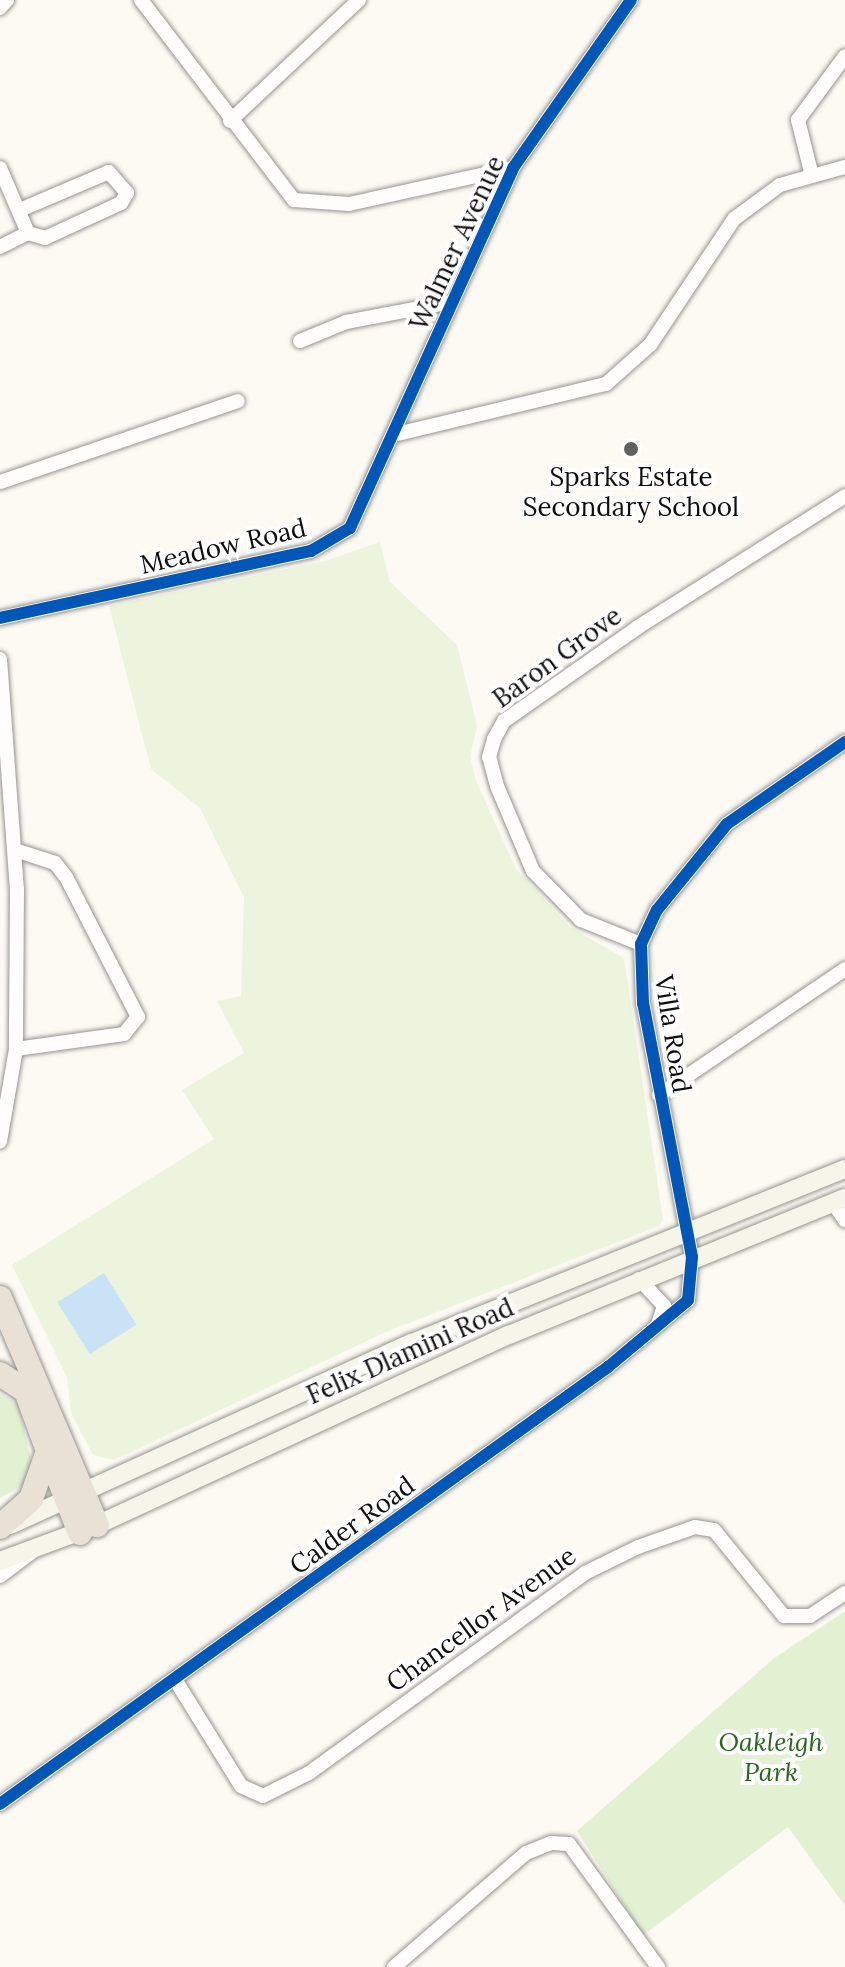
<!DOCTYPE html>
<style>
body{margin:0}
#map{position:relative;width:845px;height:1967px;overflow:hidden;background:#fcfaf2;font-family:Lora,serif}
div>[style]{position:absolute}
.green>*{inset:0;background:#e3f1d3}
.pitch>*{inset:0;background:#edf4dd}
.water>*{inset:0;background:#cae2f5;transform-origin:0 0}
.roads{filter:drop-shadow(0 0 2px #959491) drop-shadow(0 0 2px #959491)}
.minor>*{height:14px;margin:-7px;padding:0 7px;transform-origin:7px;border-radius:7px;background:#fffefd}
.secondary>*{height:18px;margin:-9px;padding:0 9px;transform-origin:9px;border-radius:9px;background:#f5f5ea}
.motorway>*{height:24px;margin:-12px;padding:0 12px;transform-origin:12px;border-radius:12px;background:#e9e0d6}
.cycleway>*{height:12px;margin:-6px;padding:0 6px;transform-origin:6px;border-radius:6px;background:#0057b8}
.dots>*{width:22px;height:22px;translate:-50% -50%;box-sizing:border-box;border:4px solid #fff;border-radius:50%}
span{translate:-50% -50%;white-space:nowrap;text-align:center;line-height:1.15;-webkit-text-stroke:8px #fff;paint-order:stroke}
.street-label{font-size:26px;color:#0e0e0e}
.poi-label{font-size:26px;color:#0e0e0e}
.park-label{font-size:26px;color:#27661e;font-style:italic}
</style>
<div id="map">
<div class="green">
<i style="clip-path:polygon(0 1394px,18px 1404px,32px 1464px,24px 1485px,0 1498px)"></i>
<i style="clip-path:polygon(845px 1611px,845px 1906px,788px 1827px,643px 1935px,577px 1831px,773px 1659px)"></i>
</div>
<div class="pitch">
<i style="clip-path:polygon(380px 542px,390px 582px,457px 645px,477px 726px,470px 757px,476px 781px,516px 869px,570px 927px,624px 958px,663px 1219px,659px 1226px,386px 1332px,114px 1460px,93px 1455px,71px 1413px,67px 1377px,12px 1265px,214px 1139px,182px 1090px,244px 1053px,217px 1001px,241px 996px,244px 897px,200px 808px,151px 769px,109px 606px,325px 561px)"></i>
</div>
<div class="water">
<i style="left:104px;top:1273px;width:61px;height:55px;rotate:58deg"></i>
</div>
<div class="roads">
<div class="minor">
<i style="left:141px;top:0;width:252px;rotate:52.6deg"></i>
<i style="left:294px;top:200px;width:55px;rotate:4.2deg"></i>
<i style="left:349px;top:204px;width:168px;rotate:-12.4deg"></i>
<i style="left:0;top:8px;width:11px;rotate:-49deg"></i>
<i style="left:230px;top:121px;width:177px;rotate:-43.2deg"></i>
<i style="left:0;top:168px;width:71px;rotate:66.7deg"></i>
<i style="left:811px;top:172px;width:54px;rotate:-104deg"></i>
<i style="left:798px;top:120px;width:79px;rotate:-53.7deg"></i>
<i style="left:0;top:247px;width:31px;rotate:-27deg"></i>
<i style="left:28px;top:233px;width:18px;rotate:16deg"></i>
<i style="left:45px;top:238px;width:84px;rotate:-24.7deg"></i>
<i style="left:121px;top:203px;width:12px;rotate:-59deg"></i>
<i style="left:127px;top:193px;width:28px;rotate:-131deg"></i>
<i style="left:109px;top:172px;width:97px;rotate:156.9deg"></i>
<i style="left:300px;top:341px;width:50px;rotate:-22.4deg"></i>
<i style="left:346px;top:322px;width:108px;rotate:-10.7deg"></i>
<i style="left:393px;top:435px;width:219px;rotate:-13.5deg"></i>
<i style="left:606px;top:384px;width:59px;rotate:-41.6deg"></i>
<i style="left:650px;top:345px;width:151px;rotate:-56.3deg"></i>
<i style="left:734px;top:219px;width:57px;rotate:-36.5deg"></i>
<i style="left:780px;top:185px;width:67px;rotate:-15.5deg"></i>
<i style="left:0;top:482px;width:251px;rotate:-18.8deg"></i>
<i style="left:0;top:618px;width:318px;rotate:-12.2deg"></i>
<i style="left:311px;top:551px;width:45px;rotate:-30.5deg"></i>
<i style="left:350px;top:528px;width:395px;rotate:-65.6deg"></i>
<i style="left:513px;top:168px;width:205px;rotate:-54.9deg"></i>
<i style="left:0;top:659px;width:231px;rotate:85.8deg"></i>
<i style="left:17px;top:889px;width:160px;rotate:90.4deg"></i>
<i style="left:16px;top:1049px;width:94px;rotate:99.8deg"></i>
<i style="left:641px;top:944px;width:65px;rotate:-158.2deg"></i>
<i style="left:581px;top:920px;width:69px;rotate:-134.4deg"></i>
<i style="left:533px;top:871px;width:92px;rotate:-113deg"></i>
<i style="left:497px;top:786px;width:30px;rotate:-105deg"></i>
<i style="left:489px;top:757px;width:19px;rotate:-74deg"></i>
<i style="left:494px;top:739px;width:21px;rotate:-61deg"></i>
<i style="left:504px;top:721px;width:164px;rotate:-35deg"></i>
<i style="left:638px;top:627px;width:245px;rotate:-32.3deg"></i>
<i style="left:16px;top:1049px;width:109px;rotate:-7.9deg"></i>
<i style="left:124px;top:1034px;width:22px;rotate:-51deg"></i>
<i style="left:138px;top:1017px;width:157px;rotate:-117.2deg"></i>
<i style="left:66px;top:877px;width:18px;rotate:-128deg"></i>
<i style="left:55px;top:863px;width:40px;rotate:-162deg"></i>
<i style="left:659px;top:1095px;width:225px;rotate:-34.1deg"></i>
<i style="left:833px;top:1203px;width:21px;rotate:55deg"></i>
<i style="left:639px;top:1279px;width:37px;rotate:47deg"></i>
<i style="left:664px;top:1306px;width:20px;rotate:108deg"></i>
<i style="left:0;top:1576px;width:39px;rotate:-37deg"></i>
<i style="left:176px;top:1681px;width:123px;rotate:58.2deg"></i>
<i style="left:241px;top:1786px;width:24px;rotate:24deg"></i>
<i style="left:263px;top:1796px;width:51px;rotate:-26.6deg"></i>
<i style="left:309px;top:1773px;width:341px;rotate:-35.9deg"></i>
<i style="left:585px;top:1573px;width:59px;rotate:-26.1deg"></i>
<i style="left:638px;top:1547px;width:60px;rotate:-19.3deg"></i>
<i style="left:695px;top:1527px;width:19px;rotate:9deg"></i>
<i style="left:714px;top:1530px;width:111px;rotate:50.9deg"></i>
<i style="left:784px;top:1616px;width:26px"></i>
<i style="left:810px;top:1616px;width:42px;rotate:-33.3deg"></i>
<i style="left:0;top:1804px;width:749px;rotate:-35.71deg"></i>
<i style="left:608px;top:1367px;width:104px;rotate:-39.9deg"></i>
<i style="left:688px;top:1300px;width:43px;rotate:-84.7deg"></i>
<i style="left:692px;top:1257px;width:259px;rotate:-100.9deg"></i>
<i style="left:643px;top:1003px;width:59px;rotate:-91.9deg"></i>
<i style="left:641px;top:944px;width:38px;rotate:-65deg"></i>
<i style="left:657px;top:910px;width:111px;rotate:-50.9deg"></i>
<i style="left:727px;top:824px;width:144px;rotate:-34.8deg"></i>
<i style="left:394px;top:1967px;width:174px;rotate:-40.8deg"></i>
<i style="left:526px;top:1853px;width:27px;rotate:-22deg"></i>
<i style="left:551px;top:1843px;width:18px;rotate:3deg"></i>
<i style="left:569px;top:1844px;width:152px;rotate:54.1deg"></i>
</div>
<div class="secondary">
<i style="left:10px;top:1525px;width:441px;rotate:-24.4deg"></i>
<i style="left:412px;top:1343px;width:467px;rotate:-21.9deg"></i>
<i style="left:0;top:1561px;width:103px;rotate:-20.4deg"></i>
<i style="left:97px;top:1525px;width:454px;rotate:-24.8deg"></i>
<i style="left:509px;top:1335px;width:363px;rotate:-22.2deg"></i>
</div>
<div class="motorway">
<i style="left:0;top:1298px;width:247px;rotate:66.9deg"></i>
<i style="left:0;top:1374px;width:31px;rotate:33deg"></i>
<i style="left:26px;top:1391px;width:64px;rotate:69.9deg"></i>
<i style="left:48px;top:1451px;width:51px;rotate:109.5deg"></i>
<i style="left:31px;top:1499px;width:42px;rotate:137.9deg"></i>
<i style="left:48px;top:1451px;width:88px;rotate:68.7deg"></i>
</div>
</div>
<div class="cycleway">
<i style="left:0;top:618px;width:318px;rotate:-12.2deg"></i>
<i style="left:311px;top:551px;width:45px;rotate:-30.5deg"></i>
<i style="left:350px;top:528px;width:395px;rotate:-65.6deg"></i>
<i style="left:513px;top:168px;width:205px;rotate:-54.9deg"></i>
<i style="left:0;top:1804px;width:749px;rotate:-35.71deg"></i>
<i style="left:608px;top:1367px;width:104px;rotate:-39.9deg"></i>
<i style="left:688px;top:1300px;width:43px;rotate:-84.7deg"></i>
<i style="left:692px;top:1257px;width:259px;rotate:-100.9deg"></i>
<i style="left:643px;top:1003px;width:59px;rotate:-91.9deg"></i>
<i style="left:641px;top:944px;width:38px;rotate:-65deg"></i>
<i style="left:657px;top:910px;width:111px;rotate:-50.9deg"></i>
<i style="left:727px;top:824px;width:144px;rotate:-34.8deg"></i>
</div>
<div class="dots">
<i style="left:631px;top:449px;background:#61615e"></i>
</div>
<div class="street-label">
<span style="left:457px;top:243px;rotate:-65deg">Walmer Avenue</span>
<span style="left:223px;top:546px;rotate:-13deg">Meadow Road</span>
<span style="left:557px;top:657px;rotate:-36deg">Baron Grove</span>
<span style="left:673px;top:1034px;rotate:81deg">Villa Road</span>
<span style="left:410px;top:1351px;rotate:-24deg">Felix Dlamini Road</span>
<span style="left:352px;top:1525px;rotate:-36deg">Calder Road</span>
<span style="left:481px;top:1619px;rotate:-36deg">Chancellor Avenue</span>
</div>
<div class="poi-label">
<span style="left:631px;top:492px">Sparks Estate<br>Secondary School</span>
</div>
<div class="park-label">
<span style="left:771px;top:1757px">Oakleigh<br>Park</span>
</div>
</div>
